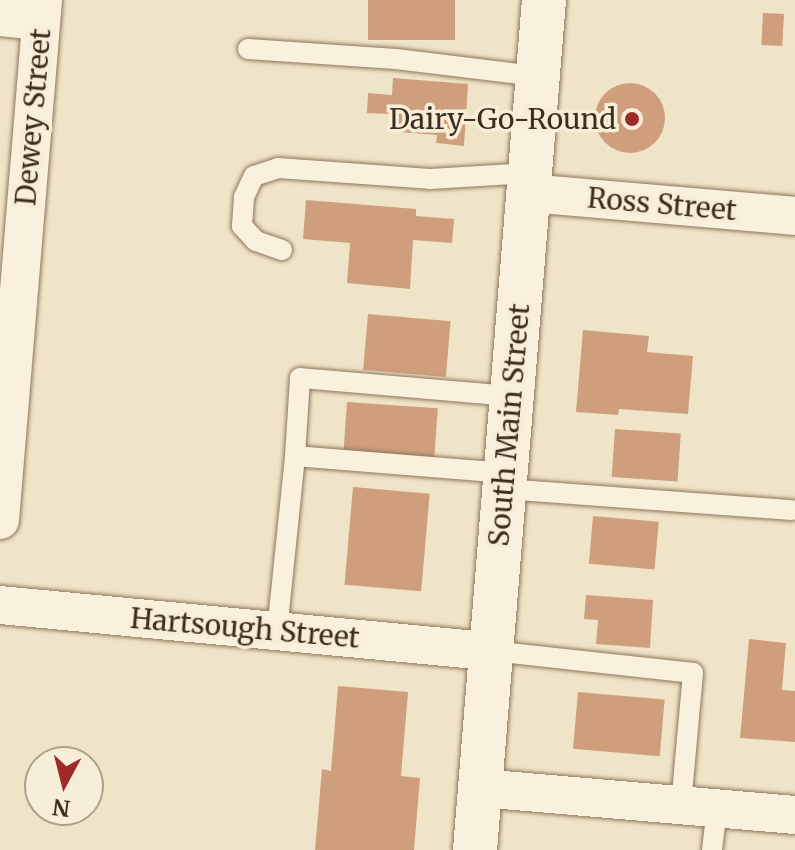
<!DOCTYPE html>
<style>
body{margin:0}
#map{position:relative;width:795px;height:850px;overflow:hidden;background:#f0e4c8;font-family:Merriweather,serif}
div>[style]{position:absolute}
.building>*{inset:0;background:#cf9f7d;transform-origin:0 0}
.round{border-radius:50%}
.roads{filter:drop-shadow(0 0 2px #8d765c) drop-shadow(0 0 2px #8d765c)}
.service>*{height:20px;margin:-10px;padding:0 10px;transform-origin:10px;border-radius:10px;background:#faf1dc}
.minor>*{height:38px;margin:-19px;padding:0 19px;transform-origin:19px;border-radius:19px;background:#faf1dc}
.secondary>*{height:44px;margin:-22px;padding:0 22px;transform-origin:22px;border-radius:22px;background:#faf1dc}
.dots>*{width:22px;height:22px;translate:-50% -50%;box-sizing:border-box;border:4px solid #f7eed8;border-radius:50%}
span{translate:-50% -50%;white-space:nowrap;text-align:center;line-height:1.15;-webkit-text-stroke:7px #f7eed8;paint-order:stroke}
.street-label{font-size:28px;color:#3d2e20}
.poi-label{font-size:28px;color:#3d2e20}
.right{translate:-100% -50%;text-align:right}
.north{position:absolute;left:24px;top:746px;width:80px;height:80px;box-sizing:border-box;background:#f7eed8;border:2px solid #ada18e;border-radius:50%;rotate:187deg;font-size:22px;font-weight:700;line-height:32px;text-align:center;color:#3d2e20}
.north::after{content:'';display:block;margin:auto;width:28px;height:36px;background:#9e2a2b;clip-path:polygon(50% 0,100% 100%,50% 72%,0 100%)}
</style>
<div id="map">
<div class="building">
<i style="left:368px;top:0;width:87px;height:40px"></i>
<i style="left:763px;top:13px;width:21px;height:32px;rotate:3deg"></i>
<i style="clip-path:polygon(393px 78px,468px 84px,464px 146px,436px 143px,437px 135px,388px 131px,390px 114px,367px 113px,368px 93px,392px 95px)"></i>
<i class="round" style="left:595px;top:83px;width:70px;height:70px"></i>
<i style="clip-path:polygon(306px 200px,416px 209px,416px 216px,454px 219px,452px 243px,413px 240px,410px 289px,347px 283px,350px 243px,303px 239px)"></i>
<i style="left:368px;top:314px;width:83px;height:56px;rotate:5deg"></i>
<i style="clip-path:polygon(583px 330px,649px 336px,647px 352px,693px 356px,688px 414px,619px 409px,618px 415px,576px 412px)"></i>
<i style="left:347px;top:402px;width:91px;height:49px;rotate:4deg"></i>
<i style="left:615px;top:429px;width:66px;height:48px;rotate:4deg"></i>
<i style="left:353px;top:487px;width:77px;height:98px;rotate:5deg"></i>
<i style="left:593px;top:516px;width:66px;height:48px;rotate:5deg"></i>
<i style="clip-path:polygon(586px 595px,653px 600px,650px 648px,596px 644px,598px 620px,584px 619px)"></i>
<i style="clip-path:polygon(749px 639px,786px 643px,782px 690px,795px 691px,795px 742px,740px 738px)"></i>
<i style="clip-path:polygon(338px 686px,408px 692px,401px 776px,420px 778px,414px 850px,315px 850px,322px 769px,331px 771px)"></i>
<i style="left:578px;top:692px;width:87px;height:57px;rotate:5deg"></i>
</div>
<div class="roads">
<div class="service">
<i style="left:248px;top:49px;width:148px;rotate:3.9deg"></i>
<i style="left:396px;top:59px;width:142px;rotate:6.9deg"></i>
<i style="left:282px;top:250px;width:28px;rotate:-161deg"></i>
<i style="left:256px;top:241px;width:21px;rotate:-133deg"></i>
<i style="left:242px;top:226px;width:29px;rotate:-86deg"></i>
<i style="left:244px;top:197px;width:23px;rotate:-65deg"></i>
<i style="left:254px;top:176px;width:25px;rotate:-18deg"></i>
<i style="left:278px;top:168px;width:152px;rotate:4.1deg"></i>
<i style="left:430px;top:179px;width:100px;rotate:-3.4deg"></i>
<i style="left:295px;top:456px;width:78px;rotate:-86.3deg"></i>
<i style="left:300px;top:378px;width:213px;rotate:4.9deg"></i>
<i style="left:504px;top:489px;width:289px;rotate:4.2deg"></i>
<i style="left:277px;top:631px;width:176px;rotate:-84.1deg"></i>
<i style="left:295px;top:456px;width:211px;rotate:4.6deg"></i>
<i style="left:491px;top:651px;width:203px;rotate:6.2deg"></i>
<i style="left:693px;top:673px;width:133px;rotate:95.2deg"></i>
<i style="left:712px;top:850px;width:42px;rotate:-83.2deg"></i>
</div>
<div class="minor">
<i style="left:0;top:17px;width:41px;rotate:5.6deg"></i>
<i style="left:528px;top:193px;width:268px;rotate:4.9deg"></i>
<i style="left:0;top:520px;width:522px;rotate:-85.27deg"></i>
<i style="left:0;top:605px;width:493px;rotate:5.4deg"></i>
<i style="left:480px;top:788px;width:316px;rotate:4.9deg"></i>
</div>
<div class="secondary">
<i style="left:475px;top:850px;width:853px;rotate:-85.36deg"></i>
</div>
</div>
<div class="dots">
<i style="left:632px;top:119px;background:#9e2a2b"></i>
</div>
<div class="street-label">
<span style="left:33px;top:117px;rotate:-85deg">Dewey Street</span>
<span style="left:662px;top:204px;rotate:5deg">Ross Street</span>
<span style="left:509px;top:425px;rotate:-85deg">South Main Street</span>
<span style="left:245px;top:628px;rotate:5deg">Hartsough Street</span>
</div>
<div class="poi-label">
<span class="right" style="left:616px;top:119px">Dairy-Go-Round</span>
</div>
<div class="north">N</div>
</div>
